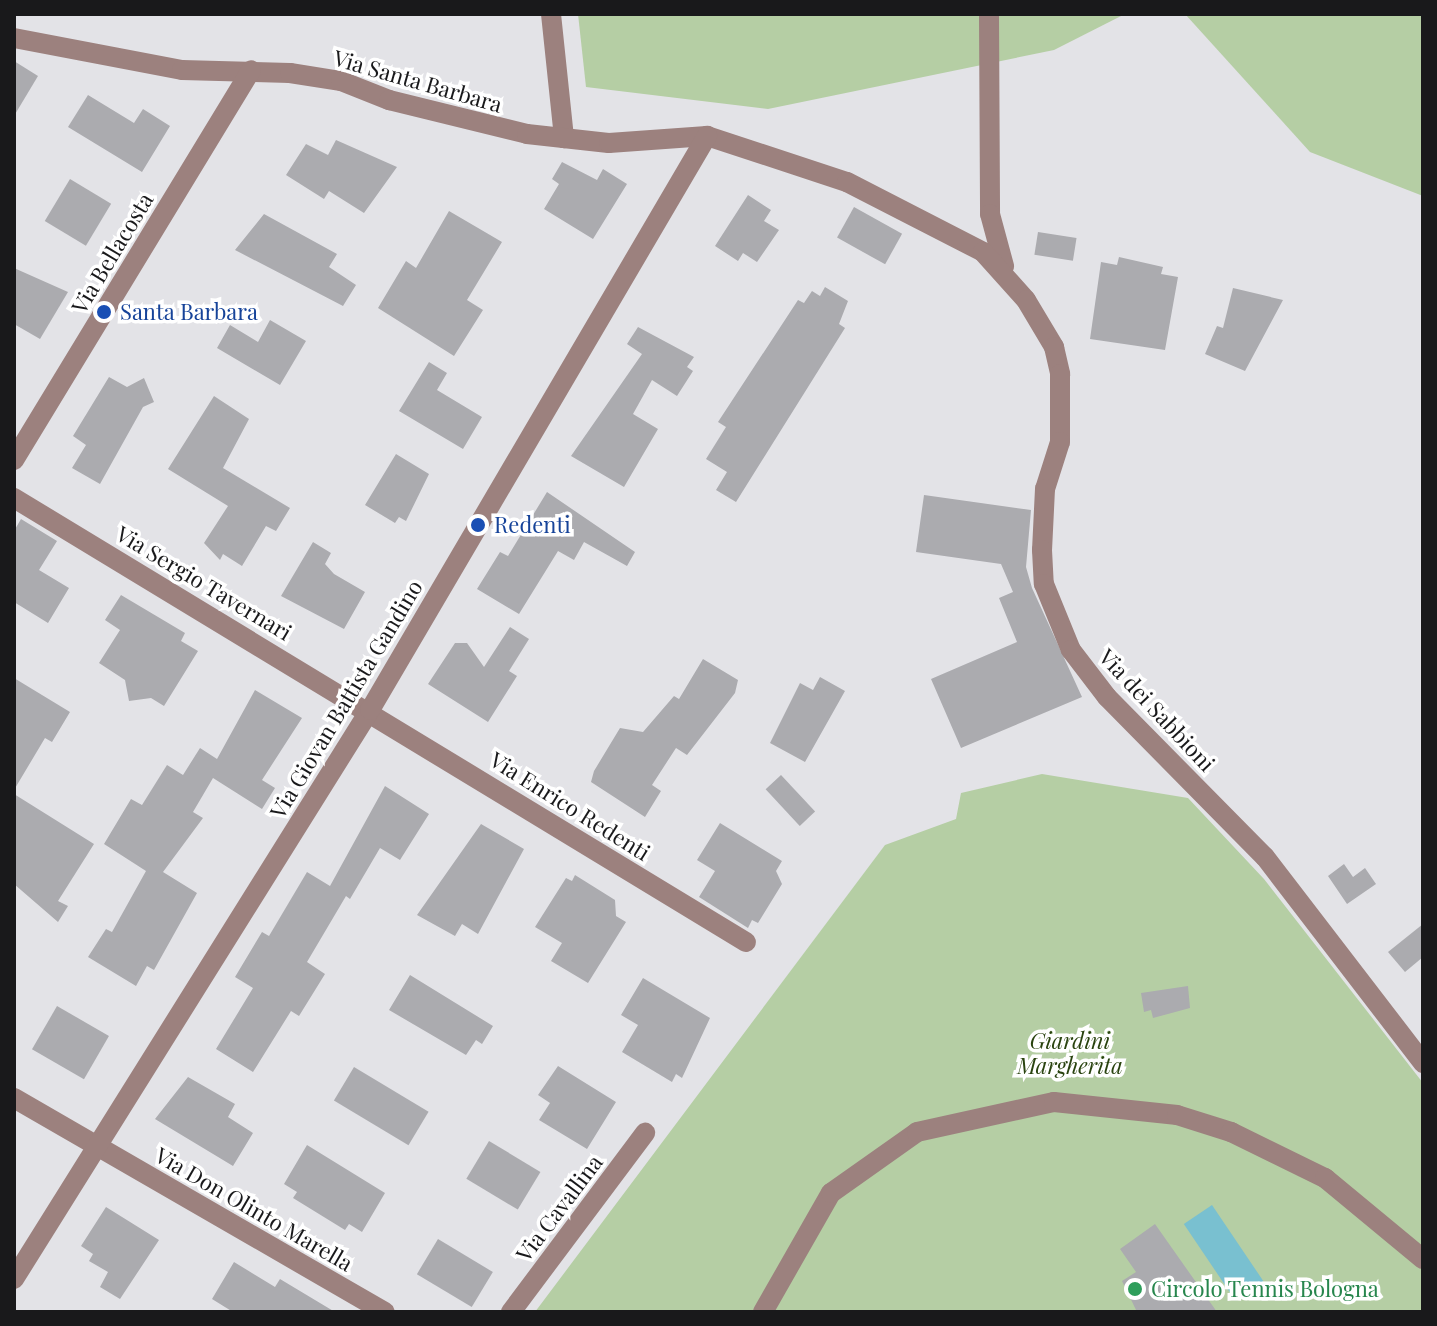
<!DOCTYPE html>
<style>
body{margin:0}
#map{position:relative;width:1437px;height:1326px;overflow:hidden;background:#e3e3e7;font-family:"Playfair Display",serif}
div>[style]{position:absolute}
.green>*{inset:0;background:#b5cea4}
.water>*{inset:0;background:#79c0d0;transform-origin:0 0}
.building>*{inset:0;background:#ababaf;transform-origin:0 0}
.minor>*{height:20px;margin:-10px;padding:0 10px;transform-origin:10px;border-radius:10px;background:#9c817e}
.dots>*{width:22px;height:22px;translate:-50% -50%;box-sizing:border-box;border:4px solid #fff;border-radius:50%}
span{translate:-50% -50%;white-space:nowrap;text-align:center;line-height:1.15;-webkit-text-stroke:7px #fff;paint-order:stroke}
.street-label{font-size:22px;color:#19191b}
.transit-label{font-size:22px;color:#164399}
.left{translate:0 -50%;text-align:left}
.park-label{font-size:22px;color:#29430f;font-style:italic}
.leisure-label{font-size:22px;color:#27864d}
.frame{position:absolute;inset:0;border:16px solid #19191b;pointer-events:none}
</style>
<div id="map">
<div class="green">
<i style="clip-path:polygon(578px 14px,1125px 14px,1054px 50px,768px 109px,586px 87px)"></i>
<i style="clip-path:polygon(1185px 14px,1423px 14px,1423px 196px,1310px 152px)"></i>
<i style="clip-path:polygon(1042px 774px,1188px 798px,1264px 879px,1423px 1083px,1423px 1312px,535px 1312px,885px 845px,956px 819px,961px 793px)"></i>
</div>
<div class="water">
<i style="left:1212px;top:1205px;width:92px;height:34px;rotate:56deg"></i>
</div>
<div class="building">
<i style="clip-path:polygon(14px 61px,38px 76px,14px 116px)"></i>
<i style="clip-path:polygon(88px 95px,134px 123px,143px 109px,170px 126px,142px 172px,68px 127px)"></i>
<i style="clip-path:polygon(336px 140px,397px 167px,364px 213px,329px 191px,324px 199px,286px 175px,306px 144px,328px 155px)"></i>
<i style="clip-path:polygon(562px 162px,597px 180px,603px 169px,627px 184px,593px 239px,544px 209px,559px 184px,552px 179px)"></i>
<i style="left:70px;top:179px;width:48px;height:49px;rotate:31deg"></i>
<i style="clip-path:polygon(748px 195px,771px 210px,764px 221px,779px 230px,757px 262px,743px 253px,738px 261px,715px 246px)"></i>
<i style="left:854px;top:207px;width:55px;height:35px;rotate:29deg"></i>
<i style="clip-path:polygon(449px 211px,502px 242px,467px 300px,483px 310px,454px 356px,378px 308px,406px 261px,416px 268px)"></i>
<i style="clip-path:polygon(264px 214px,337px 254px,329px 267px,356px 285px,343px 306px,235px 250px)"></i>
<i style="left:1038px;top:232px;width:39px;height:23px;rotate:9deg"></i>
<i style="clip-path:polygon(1119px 257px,1163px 267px,1161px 274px,1178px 277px,1165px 350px,1090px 339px,1101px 262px,1117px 265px)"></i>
<i style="clip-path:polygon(14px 268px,68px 292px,40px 339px,14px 324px)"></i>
<i style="clip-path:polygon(825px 287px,848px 301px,839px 324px,845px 328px,736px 502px,716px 490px,727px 472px,706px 459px,726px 427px,718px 422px,798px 300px,804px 303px,812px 291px,820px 296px)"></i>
<i style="clip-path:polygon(1233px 288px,1283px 300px,1245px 371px,1205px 354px,1217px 326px,1223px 328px)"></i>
<i style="clip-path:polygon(270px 320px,306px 341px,280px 385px,217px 348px,230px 325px,258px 342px)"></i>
<i style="clip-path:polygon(638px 327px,694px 357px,687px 367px,693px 371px,677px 396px,652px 380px,633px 414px,658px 429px,624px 487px,571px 456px,642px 354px,627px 344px)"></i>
<i style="clip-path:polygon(429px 362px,447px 373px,437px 390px,482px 417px,463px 449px,399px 411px)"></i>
<i style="clip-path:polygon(109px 377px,127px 387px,144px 378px,154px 402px,143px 407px,100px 484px,72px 468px,86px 445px,73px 436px)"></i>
<i style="clip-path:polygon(214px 396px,249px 419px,223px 468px,290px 508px,276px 531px,266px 526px,242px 566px,223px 554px,220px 560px,204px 543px,228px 506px,168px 469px)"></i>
<i style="clip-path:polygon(396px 454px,429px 474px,406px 521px,399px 517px,395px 523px,365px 505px)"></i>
<i style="clip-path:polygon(547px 492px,635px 552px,627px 566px,584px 542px,574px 560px,558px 551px,519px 614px,477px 589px,500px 552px,508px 556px)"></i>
<i style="clip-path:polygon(924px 495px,1031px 510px,1026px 567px,1032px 588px,1082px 697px,961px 748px,931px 679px,1017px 642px,999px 598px,1013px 592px,1001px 564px,916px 552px)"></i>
<i style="clip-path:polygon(21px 519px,57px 541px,39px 570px,69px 588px,48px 623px,14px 602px,14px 531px)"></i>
<i style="clip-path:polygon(313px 542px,331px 553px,325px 564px,334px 574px,365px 592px,344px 629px,281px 596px)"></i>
<i style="clip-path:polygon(121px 595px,185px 633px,181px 641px,198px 651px,164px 706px,151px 698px,129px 701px,125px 680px,99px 663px,120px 630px,105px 620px)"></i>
<i style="clip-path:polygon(510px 627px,529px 639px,509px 671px,517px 676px,488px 722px,428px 684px,455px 643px,467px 643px,484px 667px)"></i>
<i style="clip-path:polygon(703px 659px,738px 680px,735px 693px,687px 755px,676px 748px,652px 785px,661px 791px,645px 817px,591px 782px,594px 771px,620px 728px,643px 732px,674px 696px,679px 699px)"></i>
<i style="clip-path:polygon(820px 677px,845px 691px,805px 762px,770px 743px,800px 683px,813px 690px)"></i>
<i style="clip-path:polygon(14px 678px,70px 712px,52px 742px,45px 738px,14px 790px)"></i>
<i style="clip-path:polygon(255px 690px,302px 718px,262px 780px,275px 788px,262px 809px,213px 778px,193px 812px,203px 818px,163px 872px,197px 893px,154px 970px,147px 966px,136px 986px,88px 957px,106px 929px,112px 932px,146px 871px,104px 844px,131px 799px,142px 805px,167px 765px,183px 775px,200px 748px,217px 759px)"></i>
<i style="left:781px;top:775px;width:50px;height:21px;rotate:47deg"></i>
<i style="clip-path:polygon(385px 786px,429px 814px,400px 860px,380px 848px,350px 899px,346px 896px,307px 962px,325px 974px,299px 1016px,291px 1011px,253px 1072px,216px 1049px,253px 988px,235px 977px,262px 932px,269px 936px,307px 872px,330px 886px)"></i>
<i style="clip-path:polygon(14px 794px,94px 844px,58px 901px,68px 906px,58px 922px,14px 884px)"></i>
<i style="clip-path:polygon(720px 823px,782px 861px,776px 871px,782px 884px,758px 923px,752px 920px,748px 928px,699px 897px,715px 871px,697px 860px)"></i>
<i style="clip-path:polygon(481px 824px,524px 849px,478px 934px,462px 924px,455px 936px,417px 915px)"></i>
<i style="clip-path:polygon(1344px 864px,1353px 877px,1365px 868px,1376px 884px,1347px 904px,1328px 876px)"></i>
<i style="clip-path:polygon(575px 875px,615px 900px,616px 916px,626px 922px,588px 983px,551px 961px,562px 943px,535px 927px,566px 878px,572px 881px)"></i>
<i style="clip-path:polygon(1423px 924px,1423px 957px,1405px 972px,1388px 952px)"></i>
<i style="clip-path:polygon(410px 975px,493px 1026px,482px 1044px,476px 1040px,466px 1055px,389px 1010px)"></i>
<i style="clip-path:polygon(643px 978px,710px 1018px,682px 1078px,676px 1074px,672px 1082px,622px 1052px,638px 1025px,621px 1015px)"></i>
<i style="clip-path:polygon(1188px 986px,1190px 1008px,1153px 1018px,1151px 1010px,1144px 1012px,1141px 993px)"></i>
<i style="left:57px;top:1006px;width:60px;height:50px;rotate:30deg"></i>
<i style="clip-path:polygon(558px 1066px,616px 1102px,587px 1149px,539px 1120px,550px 1103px,538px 1095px)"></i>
<i style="left:354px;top:1067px;width:87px;height:39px;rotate:31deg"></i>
<i style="clip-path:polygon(188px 1077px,235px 1104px,228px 1117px,253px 1133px,233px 1166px,155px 1119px)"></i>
<i style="left:489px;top:1141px;width:60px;height:44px;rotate:31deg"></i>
<i style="clip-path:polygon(307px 1145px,385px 1193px,362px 1232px,349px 1224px,345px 1230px,293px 1198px,297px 1192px,284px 1184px)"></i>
<i style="clip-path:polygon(106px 1207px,159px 1240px,120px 1299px,100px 1287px,108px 1272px,89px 1261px,93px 1254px,81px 1246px)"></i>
<i style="clip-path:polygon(1155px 1224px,1217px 1312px,1137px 1312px,1122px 1281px,1136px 1272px,1120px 1249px)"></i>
<i style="left:438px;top:1239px;width:64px;height:41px;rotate:31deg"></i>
<i style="clip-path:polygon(234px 1262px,275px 1287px,280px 1279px,335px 1312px,233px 1312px,212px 1299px)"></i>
</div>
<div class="minor">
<i style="left:551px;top:14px;width:125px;rotate:84deg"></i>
<i style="left:989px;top:14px;width:200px;rotate:89.7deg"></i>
<i style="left:990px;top:214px;width:54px;rotate:74.9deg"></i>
<i style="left:14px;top:38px;width:171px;rotate:10.8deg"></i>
<i style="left:182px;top:70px;width:108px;rotate:1.6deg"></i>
<i style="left:290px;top:73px;width:52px;rotate:8.9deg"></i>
<i style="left:341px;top:81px;width:52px;rotate:21.6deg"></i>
<i style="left:389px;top:100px;width:142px;rotate:13.8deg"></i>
<i style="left:527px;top:134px;width:82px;rotate:6.3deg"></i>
<i style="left:609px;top:143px;width:98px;rotate:-4.1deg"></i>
<i style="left:707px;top:136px;width:147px;rotate:18.2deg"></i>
<i style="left:847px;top:182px;width:153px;rotate:27.2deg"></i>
<i style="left:983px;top:252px;width:64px;rotate:48.1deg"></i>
<i style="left:1026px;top:300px;width:55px;rotate:59.2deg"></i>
<i style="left:1054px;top:347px;width:28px;rotate:77deg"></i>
<i style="left:1060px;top:374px;width:68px;rotate:90deg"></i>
<i style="left:1060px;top:442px;width:49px;rotate:107.7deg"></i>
<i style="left:1045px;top:489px;width:61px;rotate:92.8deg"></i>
<i style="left:1042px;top:550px;width:34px;rotate:87deg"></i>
<i style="left:1044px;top:584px;width:71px;rotate:67.8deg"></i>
<i style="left:1071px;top:650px;width:59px;rotate:52.5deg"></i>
<i style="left:1107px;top:697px;width:225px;rotate:45.4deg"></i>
<i style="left:1265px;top:857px;width:260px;rotate:52.5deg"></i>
<i style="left:14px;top:460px;width:456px;rotate:-58.7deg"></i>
<i style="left:14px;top:498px;width:856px;rotate:31.24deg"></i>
<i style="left:14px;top:1098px;width:428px;rotate:30deg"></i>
<i style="left:14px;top:1279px;width:671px;rotate:-57.97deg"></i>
<i style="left:370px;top:710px;width:666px;rotate:-59.58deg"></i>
<i style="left:511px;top:1312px;width:224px;rotate:-53.2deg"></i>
<i style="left:763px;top:1312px;width:137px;rotate:-60.3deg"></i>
<i style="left:831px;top:1193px;width:105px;rotate:-35.3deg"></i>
<i style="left:917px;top:1132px;width:140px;rotate:-12.4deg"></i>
<i style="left:1054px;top:1102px;width:124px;rotate:6deg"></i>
<i style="left:1177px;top:1115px;width:57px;rotate:17.5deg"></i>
<i style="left:1231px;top:1132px;width:105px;rotate:26.1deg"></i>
<i style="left:1325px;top:1178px;width:127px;rotate:39.6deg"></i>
</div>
<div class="dots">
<i style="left:104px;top:312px;background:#1a4fb4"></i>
<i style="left:478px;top:525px;background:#1a4fb4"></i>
<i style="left:1135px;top:1289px;background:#2e9e5b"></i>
</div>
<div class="street-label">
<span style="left:418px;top:81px;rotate:16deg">Via Santa Barbara</span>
<span style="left:112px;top:253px;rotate:-59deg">Via Bellacosta</span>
<span style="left:204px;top:583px;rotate:31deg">Via Sergio Tavernari</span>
<span style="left:346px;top:699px;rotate:-59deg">Via Giovan Battista Gandino</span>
<span style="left:1157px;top:710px;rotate:47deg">Via dei Sabbioni</span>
<span style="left:570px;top:806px;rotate:32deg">Via Enrico Redenti</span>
<span style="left:559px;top:1208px;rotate:-53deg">Via Cavallina</span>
<span style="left:254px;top:1209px;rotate:30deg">Via Don Olinto Marella</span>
</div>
<div class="transit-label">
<span class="left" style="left:120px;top:312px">Santa Barbara</span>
<span class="left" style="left:494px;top:525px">Redenti</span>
</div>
<div class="park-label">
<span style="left:1070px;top:1053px">Giardini<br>Margherita</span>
</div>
<div class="leisure-label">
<span class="left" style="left:1151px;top:1289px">Circolo Tennis Bologna</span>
</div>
<div class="frame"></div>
</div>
